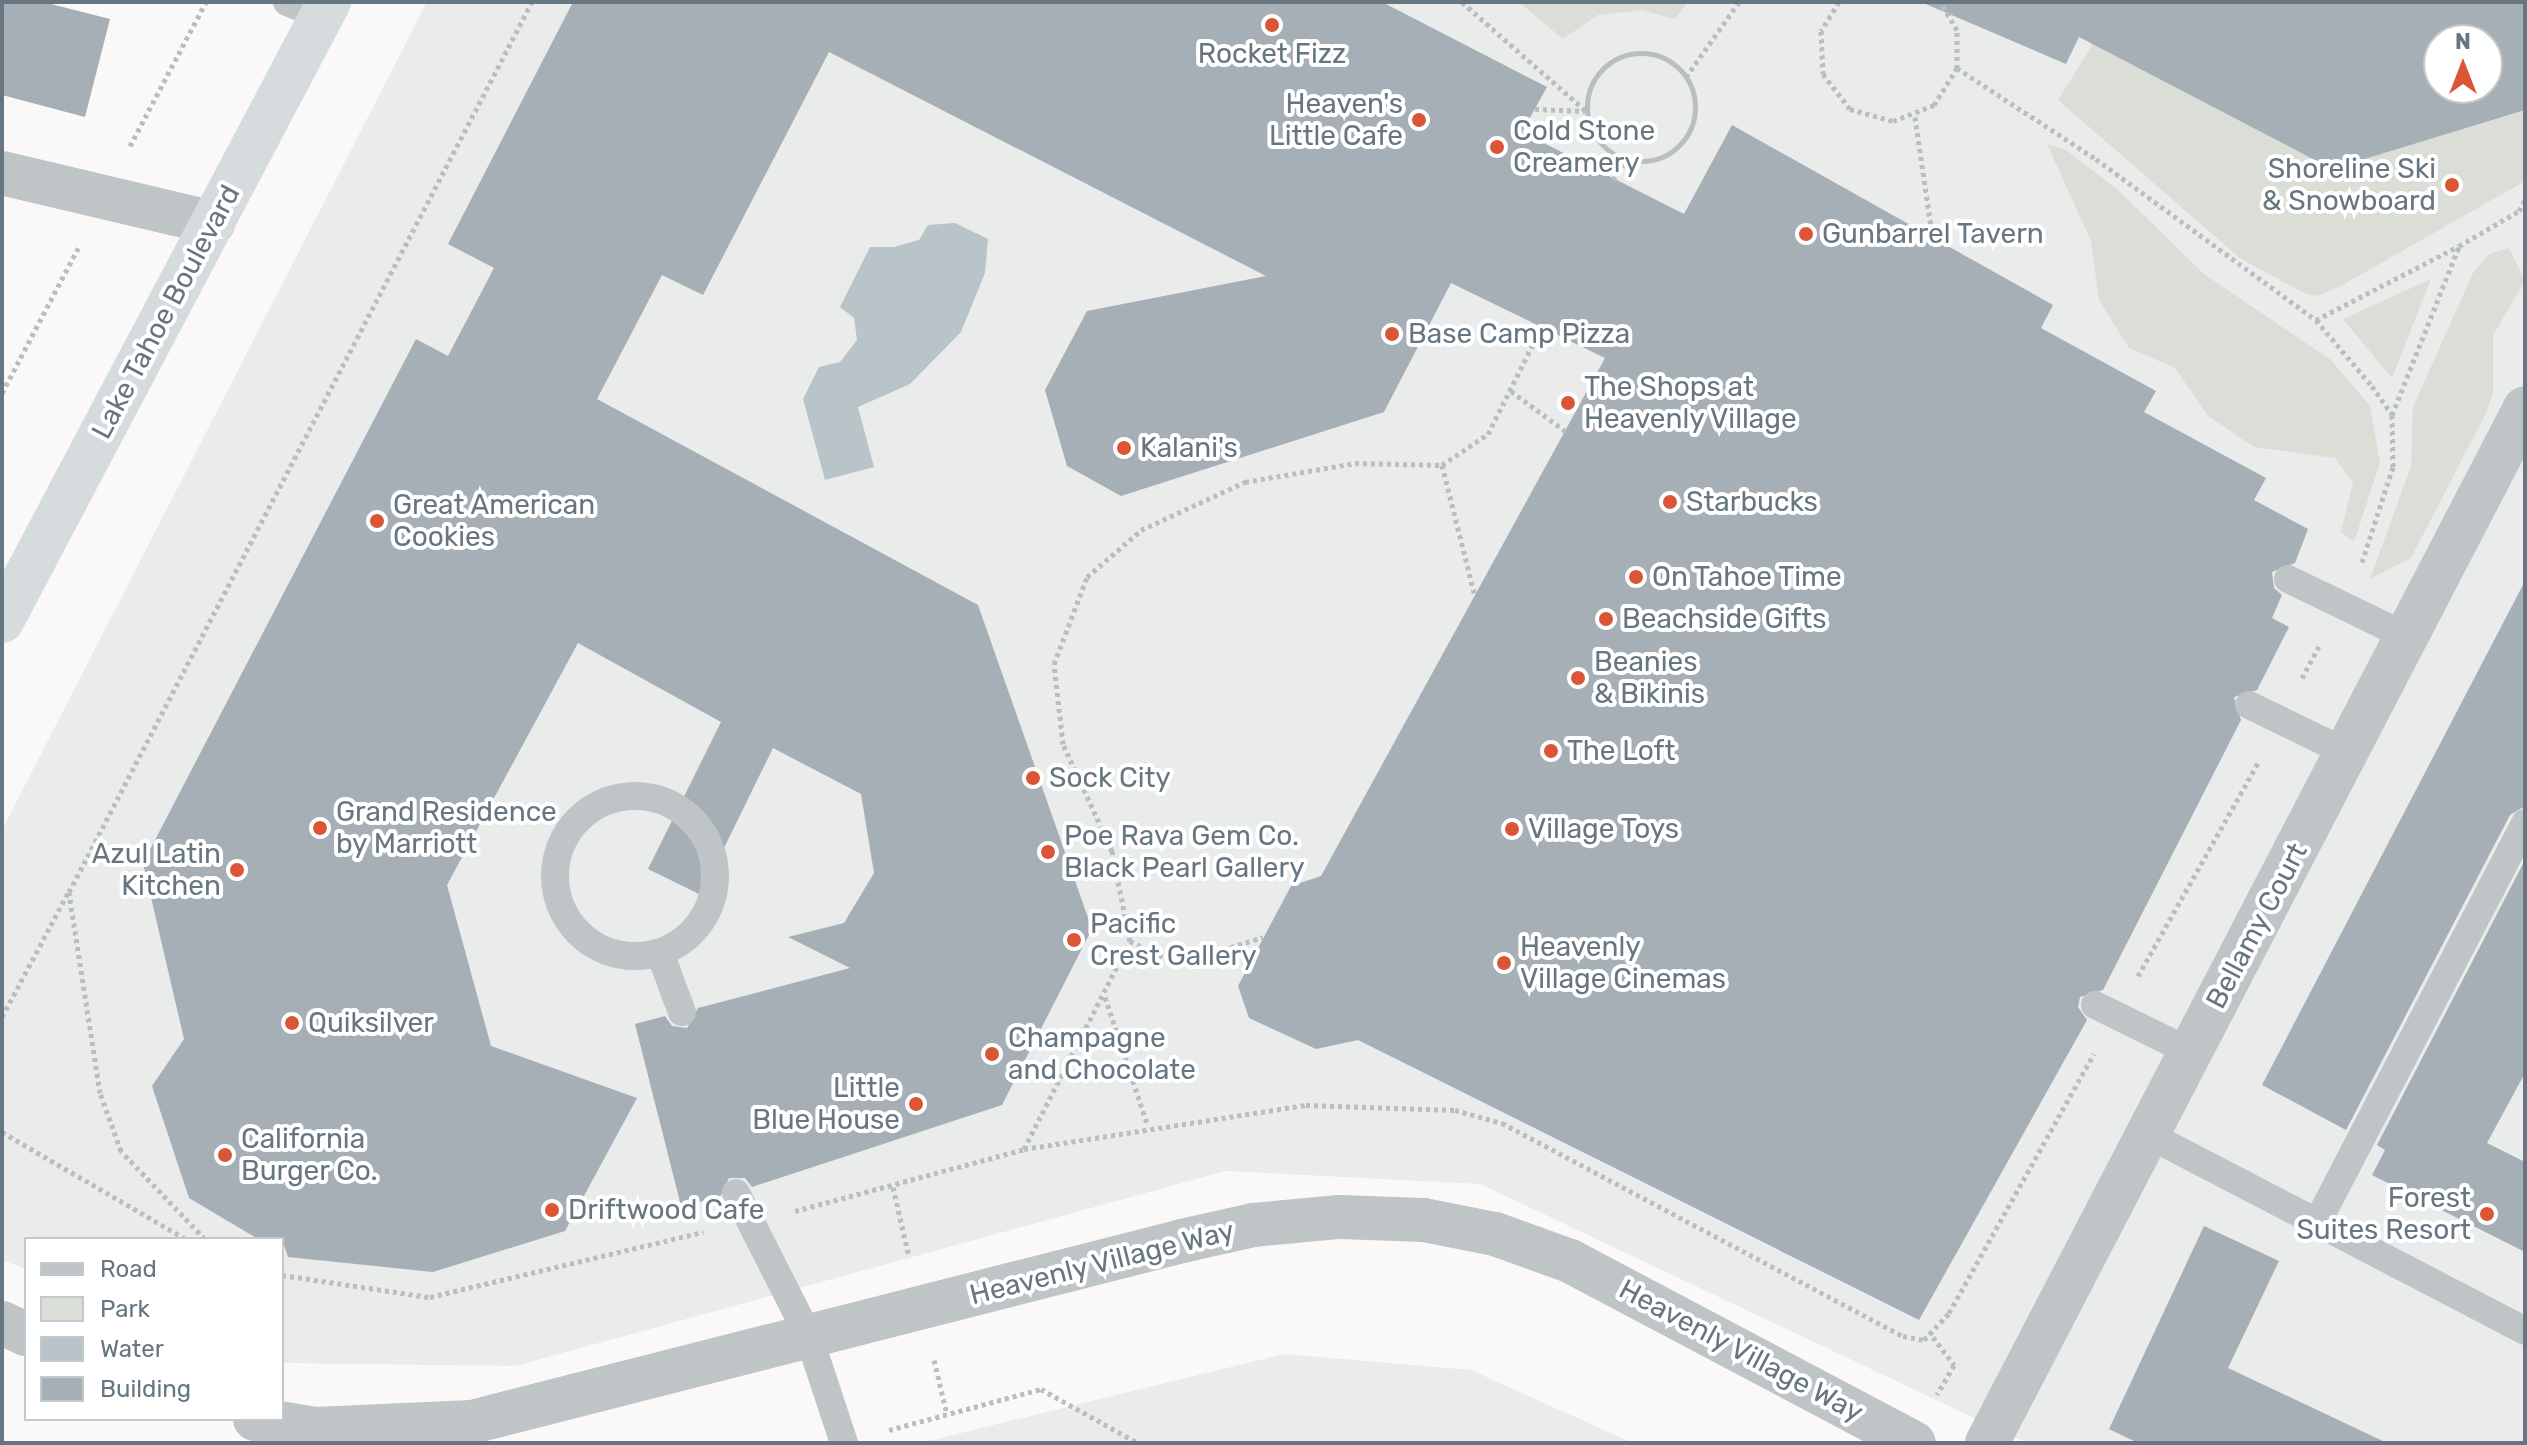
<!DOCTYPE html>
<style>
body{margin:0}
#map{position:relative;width:2527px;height:1445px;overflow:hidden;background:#faf9f8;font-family:Rubik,sans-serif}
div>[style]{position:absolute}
.built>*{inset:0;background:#eaebeb}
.green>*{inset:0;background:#daded7}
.water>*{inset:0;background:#b8c4c8}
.building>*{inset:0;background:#a5afb5}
.path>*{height:5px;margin-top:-2.5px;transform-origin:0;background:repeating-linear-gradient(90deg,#babec0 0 4px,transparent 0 8px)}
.path>.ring{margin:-2.5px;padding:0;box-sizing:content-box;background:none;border:5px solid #babec0;border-radius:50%}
.service>*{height:28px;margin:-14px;padding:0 14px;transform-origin:14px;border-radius:14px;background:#bfc4c7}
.service>.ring{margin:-14px;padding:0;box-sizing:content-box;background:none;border:28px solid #bfc4c7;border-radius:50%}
.minor>*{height:44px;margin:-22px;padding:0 22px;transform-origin:22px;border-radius:22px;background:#bfc4c7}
.tertiary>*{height:44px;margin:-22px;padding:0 22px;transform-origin:22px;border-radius:22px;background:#bfc4c7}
.trunk>*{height:44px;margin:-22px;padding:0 22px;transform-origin:22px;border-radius:22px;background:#d6dbde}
.dots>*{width:22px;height:22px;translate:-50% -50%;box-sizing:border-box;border:4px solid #fff;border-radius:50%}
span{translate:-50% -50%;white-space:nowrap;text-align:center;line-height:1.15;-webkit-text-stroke:8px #fff;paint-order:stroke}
.poi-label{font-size:28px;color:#667781}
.right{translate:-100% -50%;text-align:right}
.left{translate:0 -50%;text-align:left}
.street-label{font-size:28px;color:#667781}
.frame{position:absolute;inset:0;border:4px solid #667781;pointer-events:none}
.legend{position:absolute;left:24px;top:1237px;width:260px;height:184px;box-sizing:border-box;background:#fff;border:2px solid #c2c9cd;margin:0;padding:10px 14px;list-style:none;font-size:24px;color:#667781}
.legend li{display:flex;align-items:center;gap:16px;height:40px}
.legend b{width:40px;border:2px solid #c2c9cd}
.north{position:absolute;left:2423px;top:24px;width:80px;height:80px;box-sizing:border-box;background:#fff;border:2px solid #c2c9cd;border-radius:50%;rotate:0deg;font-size:22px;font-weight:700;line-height:32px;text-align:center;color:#667781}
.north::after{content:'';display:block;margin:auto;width:28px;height:36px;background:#db5537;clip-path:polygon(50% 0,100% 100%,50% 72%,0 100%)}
</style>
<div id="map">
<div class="built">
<i style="clip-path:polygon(evenodd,427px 2px,2525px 2px,2525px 1443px,2027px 1443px,1480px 1184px,1226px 1171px,515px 1366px,282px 1363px,282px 1239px,26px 1239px,26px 1269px,2px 1260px,2px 830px,427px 2px,2439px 40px,2487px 40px,2487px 88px,2439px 88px,2439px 40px)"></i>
<i style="clip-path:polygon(1284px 1354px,1471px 1370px,1633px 1443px,920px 1443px)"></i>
</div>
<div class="green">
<i style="clip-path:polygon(1519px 2px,1689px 2px,1674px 19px,1642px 10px,1598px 15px,1563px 39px)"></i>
<i style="clip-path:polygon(2093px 44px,2332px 169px,2525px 110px,2525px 181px,2341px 286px,2317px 296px,2304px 293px,2241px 259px,2058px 100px)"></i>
<i style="clip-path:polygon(2047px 144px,2066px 150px,2118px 190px,2204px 274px,2331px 360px,2370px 406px,2380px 463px,2354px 542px,2341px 532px,2353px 483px,2335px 458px,2254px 447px,2208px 416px,2175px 368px,2129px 348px,2099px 300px,2091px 241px)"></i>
<i style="clip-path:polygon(2509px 248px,2525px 281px,2493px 335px,2493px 392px,2486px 413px,2411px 558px,2370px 579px,2411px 466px,2413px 407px,2473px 273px,2489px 254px)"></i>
<i style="clip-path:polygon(2431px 279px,2392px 378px,2343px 319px)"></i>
</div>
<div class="water">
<i style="clip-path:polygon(955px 223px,988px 239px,985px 273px,961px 332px,910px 384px,858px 407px,874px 467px,825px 480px,803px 399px,819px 367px,840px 362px,857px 340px,854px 318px,840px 307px,870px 247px,894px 247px,919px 240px,928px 225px)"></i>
</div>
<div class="building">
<i style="clip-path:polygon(2px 2px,43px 2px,110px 19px,85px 117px,2px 95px)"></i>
<i style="clip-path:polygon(573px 2px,1382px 2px,1547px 87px,1522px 132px,1684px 214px,1732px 125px,2053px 305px,2041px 328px,2156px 391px,2144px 412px,2266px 478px,2254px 500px,2308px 529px,2295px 563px,2272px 572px,2274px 588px,2282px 595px,2272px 618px,2289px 627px,2257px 690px,2234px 697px,2241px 720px,2103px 990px,2080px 997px,2078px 1007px,2087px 1020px,1919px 1320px,1358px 1040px,1316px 1049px,1249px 1018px,1238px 986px,1291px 886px,1321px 876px,1605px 358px,1451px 283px,1384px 412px,1121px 496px,1067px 466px,1045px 390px,1087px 311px,1266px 276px,829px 52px,703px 295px,662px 275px,597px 399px,978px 605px,1092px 929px,1002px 1105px,752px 1187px,745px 1178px,729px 1178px,720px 1197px,681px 1206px,635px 1024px,665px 1016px,672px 1026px,687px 1028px,698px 1008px,850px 968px,788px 937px,844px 923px,874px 873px,861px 794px,773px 748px,701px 895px,648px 869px,721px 722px,578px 643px,447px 885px,491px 1046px,637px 1098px,565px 1231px,433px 1272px,288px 1257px,282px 1239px,258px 1239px,189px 1198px,152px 1086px,184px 1039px,143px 863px,416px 339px,448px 356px,494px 268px,448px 244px)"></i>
<i style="clip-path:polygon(evenodd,1921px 2px,2525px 2px,2525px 110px,2332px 169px,2079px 37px,2066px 64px,1921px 2px,2439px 40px,2487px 40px,2487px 88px,2439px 88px,2439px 40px)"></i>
<i style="clip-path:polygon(2525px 581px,2525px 806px,2510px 815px,2346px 1130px,2262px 1085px)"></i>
<i style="clip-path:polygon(2525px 860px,2525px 1073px,2487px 1143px,2525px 1162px,2525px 1252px,2372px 1175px,2385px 1150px,2377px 1145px)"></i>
<i style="clip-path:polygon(2204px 1226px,2279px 1261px,2228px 1368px,2387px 1443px,2138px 1443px,2109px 1429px)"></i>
</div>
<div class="path">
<i style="left:1462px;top:2px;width:165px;rotate:41.3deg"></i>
<i style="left:1839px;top:2px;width:34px;rotate:122deg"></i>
<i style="left:1821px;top:31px;width:43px;rotate:87.3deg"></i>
<i style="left:1823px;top:74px;width:44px;rotate:52.4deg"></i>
<i style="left:1850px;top:109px;width:45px;rotate:15.6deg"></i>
<i style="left:1893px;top:121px;width:44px;rotate:-21.3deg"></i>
<i style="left:1934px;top:105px;width:44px;rotate:-58.1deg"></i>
<i style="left:1957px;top:68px;width:38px;rotate:-90deg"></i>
<i style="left:1957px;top:30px;width:33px;rotate:-121deg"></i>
<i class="ring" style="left:1587px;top:53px;width:103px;height:103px"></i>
<i style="left:1957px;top:68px;width:166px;rotate:33.2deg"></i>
<i style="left:2096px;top:159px;width:273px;rotate:36.2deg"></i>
<i style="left:2316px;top:320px;width:87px;rotate:49.7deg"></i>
<i style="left:2372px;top:386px;width:35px;rotate:55deg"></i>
<i style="left:2392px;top:415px;width:52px;rotate:88.9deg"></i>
<i style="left:2393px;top:467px;width:103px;rotate:108.1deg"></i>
<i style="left:1686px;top:77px;width:92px;rotate:-54.8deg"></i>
<i style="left:1535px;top:109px;width:50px;rotate:2.3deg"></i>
<i style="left:1915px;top:117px;width:124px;rotate:81.7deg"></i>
<i style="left:130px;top:146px;width:163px;rotate:-62.2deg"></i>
<i style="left:1613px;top:180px;width:24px;rotate:-55deg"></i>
<i style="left:2316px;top:320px;width:161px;rotate:-27.4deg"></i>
<i style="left:2459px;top:246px;width:69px;rotate:-30.3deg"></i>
<i style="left:2519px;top:211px;width:13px;rotate:-61deg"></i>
<i style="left:1511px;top:391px;width:67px;rotate:36.5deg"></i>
<i style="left:2px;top:393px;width:164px;rotate:-62.3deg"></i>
<i style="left:2392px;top:415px;width:181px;rotate:-68.3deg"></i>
<i style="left:1442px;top:465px;width:135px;rotate:75.9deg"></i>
<i style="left:2302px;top:678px;width:38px;rotate:-62deg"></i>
<i style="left:1130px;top:941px;width:52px;rotate:26.1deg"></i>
<i style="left:1177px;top:964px;width:90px;rotate:-17.4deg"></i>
<i style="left:2138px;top:976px;width:247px;rotate:-60.6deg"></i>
<i style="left:1105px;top:997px;width:136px;rotate:71.6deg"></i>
<i style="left:2px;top:1017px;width:140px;rotate:-62deg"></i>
<i style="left:2px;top:1132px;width:213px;rotate:30.2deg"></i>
<i style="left:1024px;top:1149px;width:285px;rotate:-8.9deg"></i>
<i style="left:1306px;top:1105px;width:149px;rotate:1.9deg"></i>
<i style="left:1455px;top:1110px;width:49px;rotate:15.5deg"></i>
<i style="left:1502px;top:1123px;width:454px;rotate:28deg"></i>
<i style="left:1903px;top:1336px;width:21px;rotate:11deg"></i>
<i style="left:1924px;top:1340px;width:37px;rotate:-47deg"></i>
<i style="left:1949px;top:1313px;width:297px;rotate:-60.8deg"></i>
<i style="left:893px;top:1187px;width:72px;rotate:77.1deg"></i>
<i style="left:795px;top:1211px;width:237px;rotate:-15.1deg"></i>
<i style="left:1024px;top:1149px;width:233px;rotate:-63deg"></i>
<i style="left:1130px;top:941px;width:92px;rotate:-101.3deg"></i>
<i style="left:1112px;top:851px;width:118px;rotate:-114.6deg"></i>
<i style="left:1063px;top:744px;width:81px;rotate:-96.4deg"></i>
<i style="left:1054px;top:664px;width:93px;rotate:-69.2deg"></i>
<i style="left:1087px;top:577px;width:72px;rotate:-41deg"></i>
<i style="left:1141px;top:530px;width:115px;rotate:-24.8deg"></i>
<i style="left:1245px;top:482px;width:112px;rotate:-9.8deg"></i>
<i style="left:1355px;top:463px;width:87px;rotate:1.3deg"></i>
<i style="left:1442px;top:465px;width:55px;rotate:-34deg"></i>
<i style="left:1488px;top:434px;width:119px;rotate:-63.4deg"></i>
<i style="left:205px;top:1239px;width:122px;rotate:-133.7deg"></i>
<i style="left:121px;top:1151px;width:62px;rotate:-109.9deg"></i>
<i style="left:100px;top:1093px;width:203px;rotate:-98.8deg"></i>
<i style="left:69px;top:892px;width:1003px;rotate:-62.52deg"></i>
<i style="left:282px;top:1275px;width:150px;rotate:8.5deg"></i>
<i style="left:430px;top:1297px;width:281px;rotate:-13.4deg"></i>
<i style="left:1933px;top:1337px;width:35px;rotate:53deg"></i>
<i style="left:1954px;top:1365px;width:34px;rotate:120deg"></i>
<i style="left:934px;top:1360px;width:56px;rotate:76.5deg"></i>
<i style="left:889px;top:1430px;width:157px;rotate:-15.1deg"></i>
<i style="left:1041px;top:1389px;width:111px;rotate:29.1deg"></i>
</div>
<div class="service">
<i style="left:287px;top:2px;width:38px;rotate:22deg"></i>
<i style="left:2288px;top:579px;width:133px;rotate:25.8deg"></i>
<i style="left:2249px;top:705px;width:110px;rotate:25.9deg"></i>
<i class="ring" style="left:555px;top:796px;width:132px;height:132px"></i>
<i style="left:660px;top:953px;width:63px;rotate:69.6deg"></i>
<i style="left:2095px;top:1005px;width:107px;rotate:26.1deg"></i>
<i style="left:2149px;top:1135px;width:424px;rotate:27.5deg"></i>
<i style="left:736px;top:1193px;width:161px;rotate:63.1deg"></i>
<i style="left:809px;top:1337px;width:112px;rotate:71.7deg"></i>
<i style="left:2317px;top:1223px;width:451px;rotate:-62.5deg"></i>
</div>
<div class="minor">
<i style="left:2px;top:173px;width:217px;rotate:13.3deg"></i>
<i style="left:1987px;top:1443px;width:1166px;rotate:-62.53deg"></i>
</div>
<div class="tertiary">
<i style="left:2px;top:1323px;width:26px;rotate:25deg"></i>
<i style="left:255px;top:1419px;width:61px;rotate:9.5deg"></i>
<i style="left:315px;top:1429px;width:157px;rotate:-2.6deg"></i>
<i style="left:472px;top:1422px;width:733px;rotate:-14.3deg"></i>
<i style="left:1182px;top:1241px;width:73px;rotate:-12.7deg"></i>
<i style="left:1253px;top:1225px;width:87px;rotate:-5.3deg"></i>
<i style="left:1340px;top:1217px;width:84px;rotate:2deg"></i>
<i style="left:1424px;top:1220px;width:72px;rotate:11.2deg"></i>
<i style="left:1495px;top:1234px;width:80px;rotate:19.8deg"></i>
<i style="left:1570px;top:1261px;width:389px;rotate:27.9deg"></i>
</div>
<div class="trunk">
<i style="left:2px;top:621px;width:700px;rotate:-62.15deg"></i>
</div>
<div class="dots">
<i style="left:1272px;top:25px;background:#db5537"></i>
<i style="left:1419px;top:120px;background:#db5537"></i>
<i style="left:1497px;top:147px;background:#db5537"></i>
<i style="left:2452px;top:185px;background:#db5537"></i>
<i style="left:1806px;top:234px;background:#db5537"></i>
<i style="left:1392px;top:334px;background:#db5537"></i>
<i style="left:1568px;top:403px;background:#db5537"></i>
<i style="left:1124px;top:448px;background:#db5537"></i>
<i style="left:1670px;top:502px;background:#db5537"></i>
<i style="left:377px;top:521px;background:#db5537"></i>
<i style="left:1636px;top:577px;background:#db5537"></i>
<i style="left:1606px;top:619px;background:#db5537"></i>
<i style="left:1578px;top:678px;background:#db5537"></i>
<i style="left:1551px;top:751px;background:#db5537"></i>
<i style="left:1033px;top:778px;background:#db5537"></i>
<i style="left:320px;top:828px;background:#db5537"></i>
<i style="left:1512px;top:829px;background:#db5537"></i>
<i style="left:1048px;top:852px;background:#db5537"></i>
<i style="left:237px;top:870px;background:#db5537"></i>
<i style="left:1074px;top:940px;background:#db5537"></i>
<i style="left:1504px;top:963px;background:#db5537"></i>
<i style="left:292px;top:1023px;background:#db5537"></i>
<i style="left:992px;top:1054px;background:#db5537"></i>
<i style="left:916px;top:1104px;background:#db5537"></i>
<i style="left:225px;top:1155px;background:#db5537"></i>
<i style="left:552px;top:1210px;background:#db5537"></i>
<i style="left:2487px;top:1214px;background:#db5537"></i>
</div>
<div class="poi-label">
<span style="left:1272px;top:54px">Rocket Fizz</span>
<span class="right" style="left:1403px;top:120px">Heaven's<br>Little Cafe</span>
<span class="left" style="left:1513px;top:147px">Cold Stone<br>Creamery</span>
<span class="right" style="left:2436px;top:185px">Shoreline Ski<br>&amp; Snowboard</span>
<span class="left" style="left:1822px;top:234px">Gunbarrel Tavern</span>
<span class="left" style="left:1408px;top:334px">Base Camp Pizza</span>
<span class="left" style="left:1584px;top:403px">The Shops at<br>Heavenly Village</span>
<span class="left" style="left:1140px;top:448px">Kalani's</span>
<span class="left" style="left:1686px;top:502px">Starbucks</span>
<span class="left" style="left:393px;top:521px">Great American<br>Cookies</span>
<span class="left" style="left:1652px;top:577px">On Tahoe Time</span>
<span class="left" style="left:1622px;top:619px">Beachside Gifts</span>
<span class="left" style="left:1594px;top:678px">Beanies<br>&amp; Bikinis</span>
<span class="left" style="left:1567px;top:751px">The Loft</span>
<span class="left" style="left:1049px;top:778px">Sock City</span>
<span class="left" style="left:336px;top:828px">Grand Residence<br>by Marriott</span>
<span class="left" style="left:1528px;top:829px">Village Toys</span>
<span class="left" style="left:1064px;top:852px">Poe Rava Gem Co.<br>Black Pearl Gallery</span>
<span class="right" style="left:221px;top:870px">Azul Latin<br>Kitchen</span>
<span class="left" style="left:1090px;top:940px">Pacific<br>Crest Gallery</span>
<span class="left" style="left:1520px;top:963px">Heavenly<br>Village Cinemas</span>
<span class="left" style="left:308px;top:1023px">Quiksilver</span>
<span class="left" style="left:1008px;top:1054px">Champagne<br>and Chocolate</span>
<span class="right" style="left:900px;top:1104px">Little<br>Blue House</span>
<span class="left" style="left:241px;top:1155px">California<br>Burger Co.</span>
<span class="right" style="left:2471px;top:1214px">Forest<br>Suites Resort</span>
<span class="left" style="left:568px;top:1210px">Driftwood Cafe</span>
</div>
<div class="street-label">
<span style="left:166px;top:312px;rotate:-62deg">Lake Tahoe Boulevard</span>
<span style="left:2257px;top:926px;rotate:-62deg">Bellamy Court</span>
<span style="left:1102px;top:1263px;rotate:-14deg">Heavenly Village Way</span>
<span style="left:1741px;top:1351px;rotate:28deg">Heavenly Village Way</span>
</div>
<div class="frame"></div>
<ul class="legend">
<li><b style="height:10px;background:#bfc4c7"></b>Road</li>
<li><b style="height:22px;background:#daded7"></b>Park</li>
<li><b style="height:22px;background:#b8c4c8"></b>Water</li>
<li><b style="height:22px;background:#a5afb5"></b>Building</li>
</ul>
<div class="north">N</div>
</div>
